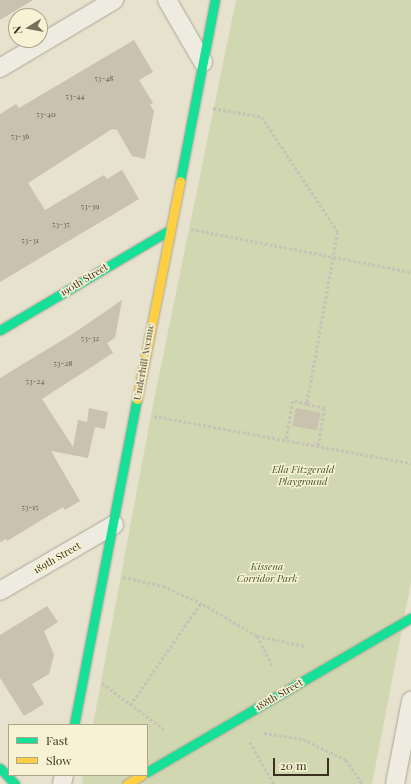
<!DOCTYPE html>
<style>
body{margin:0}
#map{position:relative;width:411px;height:784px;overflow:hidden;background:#e6e2ce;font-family:"Playfair Display",serif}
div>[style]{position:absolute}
.green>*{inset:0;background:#d1d7b0}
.building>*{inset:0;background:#cac1af;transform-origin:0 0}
.path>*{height:2.5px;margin-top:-1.25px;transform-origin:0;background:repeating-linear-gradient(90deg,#c7c3b7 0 3px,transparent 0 5px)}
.roads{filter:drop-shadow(0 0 1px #aba697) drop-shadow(0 0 1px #aba697)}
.street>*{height:18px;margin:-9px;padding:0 9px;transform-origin:9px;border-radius:9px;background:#eeebe0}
.fast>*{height:9px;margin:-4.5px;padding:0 4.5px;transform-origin:4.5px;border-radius:4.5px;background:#16e098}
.slow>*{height:9px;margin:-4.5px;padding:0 4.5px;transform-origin:4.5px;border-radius:4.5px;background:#ffcf43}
span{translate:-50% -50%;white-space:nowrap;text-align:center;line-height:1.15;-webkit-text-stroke:3px #f7f2d4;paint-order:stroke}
.number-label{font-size:8px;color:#5f5442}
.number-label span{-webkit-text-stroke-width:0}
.street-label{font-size:10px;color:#3b301e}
.park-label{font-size:10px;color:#435824;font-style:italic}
.legend{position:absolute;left:8px;top:724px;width:140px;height:52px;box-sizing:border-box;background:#f7f2d4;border:1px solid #aca48b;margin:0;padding:5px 7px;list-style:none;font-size:12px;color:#3b301e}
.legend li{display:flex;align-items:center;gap:8px;height:20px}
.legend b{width:20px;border:1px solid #aca48b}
.north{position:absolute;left:8px;top:8px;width:40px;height:40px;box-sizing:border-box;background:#f7f2d4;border:1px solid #aca48b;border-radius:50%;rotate:259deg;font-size:11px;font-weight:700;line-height:16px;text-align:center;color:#3b301e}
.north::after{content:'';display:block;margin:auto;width:14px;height:18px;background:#776e5c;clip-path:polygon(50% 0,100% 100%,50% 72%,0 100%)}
.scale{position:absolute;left:273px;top:758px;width:56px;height:18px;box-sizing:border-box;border:2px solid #3b301e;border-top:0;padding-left:5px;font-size:12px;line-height:14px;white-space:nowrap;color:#3b301e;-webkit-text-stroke:3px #f7f2d4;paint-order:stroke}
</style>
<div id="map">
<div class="green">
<i style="clip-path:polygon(236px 0,411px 0,411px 582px,372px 784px,82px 784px,83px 775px,147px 775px,147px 725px,93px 725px,151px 415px)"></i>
</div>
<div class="building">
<i style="clip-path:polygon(0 0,33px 0,0 20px)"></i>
<i style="clip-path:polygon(134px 40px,153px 72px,139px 80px,153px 103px,150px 105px,154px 111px,145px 159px,132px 156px,117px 130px,112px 129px,28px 183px,45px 210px,104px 175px,107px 179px,122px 170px,139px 199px,0 282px,0 114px,16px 104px,19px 108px)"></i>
<i style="clip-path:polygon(122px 300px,115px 338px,107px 343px,113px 353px,42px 399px,73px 447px,78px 420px,87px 422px,89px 408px,108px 412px,105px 429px,95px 427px,88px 458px,51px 451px,80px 501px,65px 510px,63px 507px,7px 541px,6px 539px,0 542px,0 378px,74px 333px)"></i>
<i style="left:296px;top:408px;width:25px;height:18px;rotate:11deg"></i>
<i style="clip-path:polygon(47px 606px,58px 622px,44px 631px,54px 655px,49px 674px,32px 684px,44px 704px,24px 716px,0 678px,0 635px)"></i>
</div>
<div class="path">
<i style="left:213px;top:108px;width:50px;rotate:10.4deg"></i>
<i style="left:262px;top:117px;width:138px;rotate:56.5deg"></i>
<i style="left:338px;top:232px;width:175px;rotate:100.2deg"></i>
<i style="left:307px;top:404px;width:14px;rotate:-168deg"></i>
<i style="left:293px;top:401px;width:40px;rotate:100deg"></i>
<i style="left:191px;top:229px;width:224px;rotate:11.1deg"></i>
<i style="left:307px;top:404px;width:18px;rotate:13deg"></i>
<i style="left:325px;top:408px;width:39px;rotate:100deg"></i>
<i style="left:154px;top:416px;width:261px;rotate:10.4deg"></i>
<i style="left:123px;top:577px;width:41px;rotate:12.7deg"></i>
<i style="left:163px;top:586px;width:44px;rotate:24.2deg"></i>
<i style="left:203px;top:604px;width:63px;rotate:30.7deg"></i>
<i style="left:257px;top:636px;width:34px;rotate:62deg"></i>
<i style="left:257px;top:636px;width:49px;rotate:11.8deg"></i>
<i style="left:102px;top:683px;width:77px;rotate:36.6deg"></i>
<i style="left:130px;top:705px;width:124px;rotate:-55.2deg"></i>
<i style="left:264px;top:733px;width:39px;rotate:9deg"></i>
<i style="left:303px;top:739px;width:48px;rotate:26deg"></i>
<i style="left:346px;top:760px;width:29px;rotate:55deg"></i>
<i style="left:250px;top:742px;width:48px;rotate:60.3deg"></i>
</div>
<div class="roads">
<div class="street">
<i style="left:167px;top:0;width:72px;rotate:59.9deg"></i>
<i style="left:0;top:68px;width:133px;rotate:-30.8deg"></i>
<i style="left:0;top:591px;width:132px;rotate:-30.1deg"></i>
<i style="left:62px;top:784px;width:9px;rotate:-77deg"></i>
<i style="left:395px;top:784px;width:85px;rotate:-79.1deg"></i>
</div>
<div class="fast">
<i style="left:180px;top:181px;width:184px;rotate:-79.1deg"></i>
<i style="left:0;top:330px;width:195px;rotate:-30.5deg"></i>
<i style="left:74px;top:725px;width:332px;rotate:-79.1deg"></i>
<i style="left:0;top:768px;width:22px;rotate:47deg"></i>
<i style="left:147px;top:772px;width:306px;rotate:-30.3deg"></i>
</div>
<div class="slow">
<i style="left:137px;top:399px;width:222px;rotate:-78.8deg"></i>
<i style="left:127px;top:784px;width:17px;rotate:-31deg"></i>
</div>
</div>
<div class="number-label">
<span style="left:104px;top:78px">53-48</span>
<span style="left:75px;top:96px">53-44</span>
<span style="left:46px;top:114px">53-40</span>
<span style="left:20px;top:136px">53-36</span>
<span style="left:90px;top:206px">53-39</span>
<span style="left:61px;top:224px">53-35</span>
<span style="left:30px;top:240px">53-31</span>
<span style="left:90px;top:338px">53-32</span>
<span style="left:63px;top:363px">53-28</span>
<span style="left:35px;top:381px">53-24</span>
<span style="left:30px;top:507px">53-15</span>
</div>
<div class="street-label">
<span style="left:84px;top:280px;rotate:-31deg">190th Street</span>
<span style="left:144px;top:362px;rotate:-80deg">Underhill Avenue</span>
<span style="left:57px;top:558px;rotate:-30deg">189th Street</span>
<span style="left:279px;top:695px;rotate:-30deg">188th Street</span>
</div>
<div class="park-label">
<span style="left:303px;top:475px">Ella Fitzgerald<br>Playground</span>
<span style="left:267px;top:572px">Kissena<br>Corridor Park</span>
</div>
<ul class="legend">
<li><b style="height:5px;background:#16e098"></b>Fast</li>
<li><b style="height:5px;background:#ffcf43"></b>Slow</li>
</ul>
<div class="north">N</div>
<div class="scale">20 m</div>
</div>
